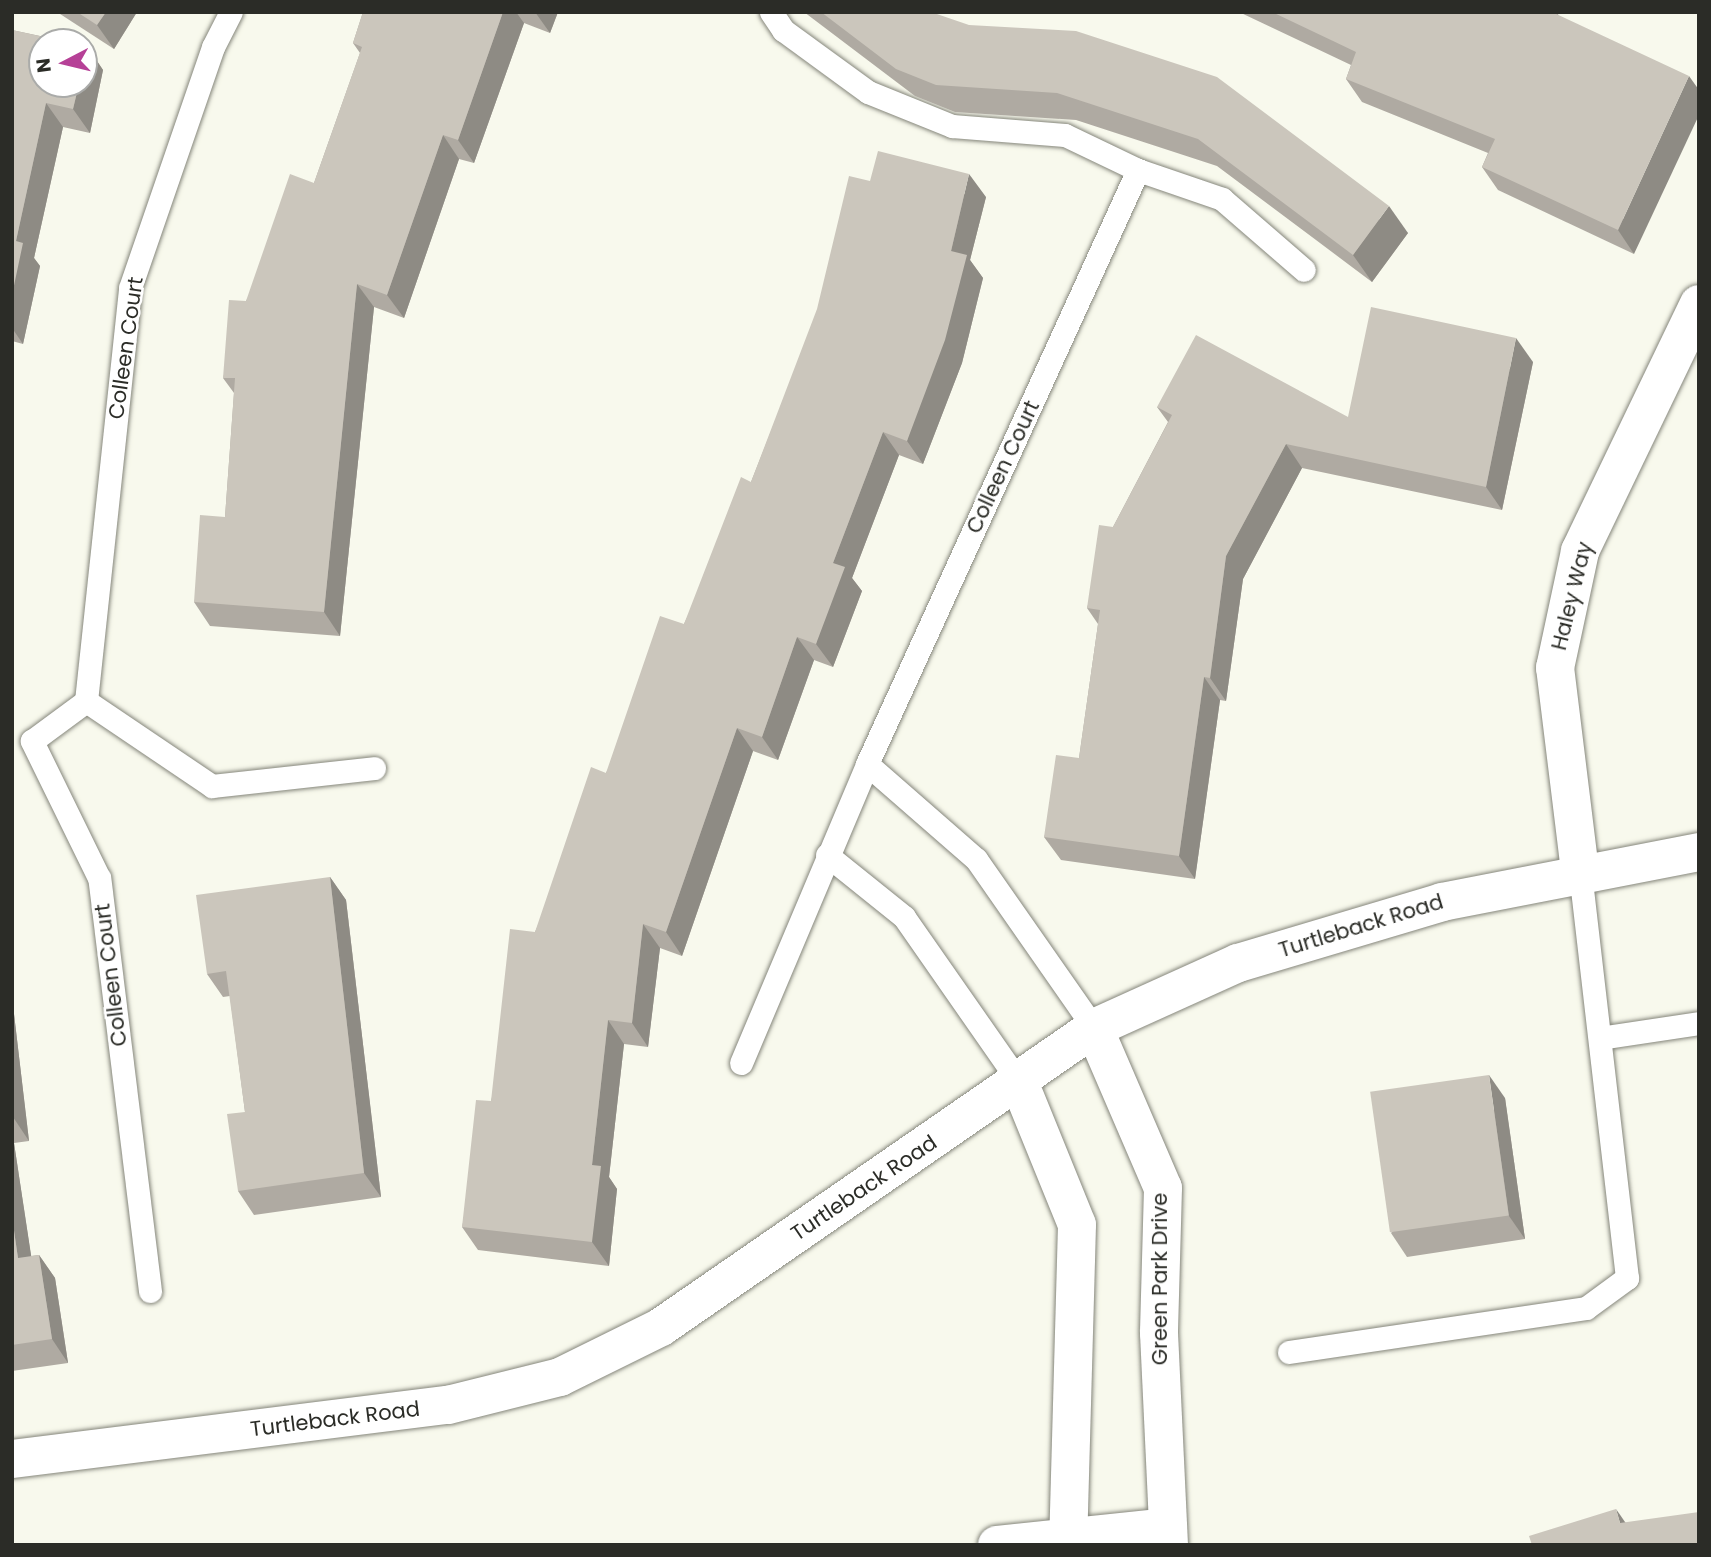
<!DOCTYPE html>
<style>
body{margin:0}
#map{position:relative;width:1711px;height:1557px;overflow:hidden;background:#f8f9ed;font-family:Poppins,sans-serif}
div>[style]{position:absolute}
.roads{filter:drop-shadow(0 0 2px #85867b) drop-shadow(0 0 2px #85867b)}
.lane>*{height:23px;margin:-11.5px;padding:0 11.5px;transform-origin:11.5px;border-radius:11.5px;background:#fff}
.street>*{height:38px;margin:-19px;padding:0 19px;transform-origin:19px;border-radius:19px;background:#fff}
.wall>*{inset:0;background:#afaaa2}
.shaded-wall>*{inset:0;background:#8e8b84}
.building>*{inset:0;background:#cbc6bc;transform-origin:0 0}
span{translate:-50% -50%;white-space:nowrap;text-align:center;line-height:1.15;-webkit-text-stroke:5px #fff;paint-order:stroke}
.street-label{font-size:21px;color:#2b2c27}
.frame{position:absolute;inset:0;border:14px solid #2b2c27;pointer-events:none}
.north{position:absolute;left:28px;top:28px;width:70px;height:70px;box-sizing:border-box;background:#fff;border:2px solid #aaaba9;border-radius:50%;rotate:263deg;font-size:19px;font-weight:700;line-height:28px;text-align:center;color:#2b2c27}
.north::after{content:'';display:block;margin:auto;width:24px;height:32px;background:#b64197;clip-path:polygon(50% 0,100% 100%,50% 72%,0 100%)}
</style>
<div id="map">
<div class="roads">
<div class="lane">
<i style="left:771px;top:12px;width:22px;rotate:56deg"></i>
<i style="left:783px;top:30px;width:105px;rotate:36.1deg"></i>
<i style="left:868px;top:92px;width:91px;rotate:22deg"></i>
<i style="left:952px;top:126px;width:113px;rotate:4.6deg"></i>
<i style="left:1065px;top:135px;width:81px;rotate:25.6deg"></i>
<i style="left:1138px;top:170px;width:89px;rotate:19deg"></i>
<i style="left:1222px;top:199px;width:108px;rotate:40.9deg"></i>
<i style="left:86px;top:701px;width:152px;rotate:34deg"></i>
<i style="left:212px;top:786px;width:163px;rotate:-6.3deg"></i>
<i style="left:867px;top:764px;width:145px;rotate:41.1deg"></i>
<i style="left:976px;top:859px;width:206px;rotate:55.1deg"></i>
<i style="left:827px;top:855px;width:99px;rotate:38.8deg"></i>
<i style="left:904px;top:917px;width:201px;rotate:55.1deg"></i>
<i style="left:1600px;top:1038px;width:100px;rotate:-8.6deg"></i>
<i style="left:741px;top:1063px;width:324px;rotate:-67.1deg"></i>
<i style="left:867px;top:764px;width:653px;rotate:-65.48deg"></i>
<i style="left:150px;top:1291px;width:416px;rotate:-97deg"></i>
<i style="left:99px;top:878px;width:153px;rotate:-116.1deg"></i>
<i style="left:32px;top:741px;width:67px;rotate:-36.5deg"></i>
<i style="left:86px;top:701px;width:415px;rotate:-83.9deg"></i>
<i style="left:130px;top:288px;width:255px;rotate:-71deg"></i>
<i style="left:213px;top:47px;width:39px;rotate:-63deg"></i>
<i style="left:1289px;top:1352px;width:300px;rotate:-8.4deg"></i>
<i style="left:1586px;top:1308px;width:51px;rotate:-36.2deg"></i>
<i style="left:1627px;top:1278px;width:410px;rotate:-96.6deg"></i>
</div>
<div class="street">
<i style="left:1580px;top:871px;width:205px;rotate:-97deg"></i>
<i style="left:1555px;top:668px;width:120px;rotate:-77.9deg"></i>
<i style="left:1580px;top:551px;width:274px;rotate:-64.3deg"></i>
<i style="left:1094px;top:1028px;width:174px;rotate:66.7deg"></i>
<i style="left:1163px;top:1188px;width:145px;rotate:91.6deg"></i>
<i style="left:1159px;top:1333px;width:212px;rotate:87.3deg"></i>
<i style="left:1019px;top:1082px;width:154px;rotate:67.9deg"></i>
<i style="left:1077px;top:1225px;width:320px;rotate:91.6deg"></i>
<i style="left:12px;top:1459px;width:439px;rotate:-7.1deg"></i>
<i style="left:448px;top:1405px;width:115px;rotate:-14deg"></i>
<i style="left:560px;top:1377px;width:113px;rotate:-26.3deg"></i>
<i style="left:661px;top:1327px;width:526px;rotate:-34.63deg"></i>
<i style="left:1094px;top:1028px;width:158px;rotate:-24.3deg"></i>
<i style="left:1238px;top:963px;width:213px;rotate:-16.6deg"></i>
<i style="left:1442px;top:902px;width:262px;rotate:-11deg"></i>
<i style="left:997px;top:1545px;width:171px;rotate:-6deg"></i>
</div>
</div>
<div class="wall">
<i style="clip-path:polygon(57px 12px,137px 12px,114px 49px)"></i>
<i style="clip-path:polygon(363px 12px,558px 12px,550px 33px,524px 23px,474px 163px,459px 159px,404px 318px,374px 307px,340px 636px,210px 626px,194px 602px,225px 517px,234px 393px,223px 378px,246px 301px,314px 183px,360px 53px,353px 43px)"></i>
<i style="clip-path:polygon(804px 12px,931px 12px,1408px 233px,1372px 282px,1217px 166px,1076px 120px,955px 112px,915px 96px)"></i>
<i style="clip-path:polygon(1239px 12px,1559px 12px,1558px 15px,1634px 254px,1498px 190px,1482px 167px,1488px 153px,1362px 102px,1346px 79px,1351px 65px)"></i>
<i style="clip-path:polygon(12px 30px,87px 46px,103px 70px,90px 133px,63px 127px,34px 258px,40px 266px,23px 344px,12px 341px)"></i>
<i style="clip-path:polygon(870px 181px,986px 197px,970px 260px,983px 278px,962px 363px,923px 464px,899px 455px,852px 578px,862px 591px,833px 667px,814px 660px,778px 760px,753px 751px,682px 956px,660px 948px,648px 1047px,624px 1044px,609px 1177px,617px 1189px,609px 1266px,478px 1250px,462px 1227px,491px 1101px,535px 932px,606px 773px,684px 624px,751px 482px)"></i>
<i style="clip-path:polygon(1533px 362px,1502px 510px,1302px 468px,1243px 579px,1226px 701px,1220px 700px,1195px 879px,1061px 860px,1044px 837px,1079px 758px,1098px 624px,1087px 608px,1113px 527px,1168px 422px,1157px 407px,1348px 417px)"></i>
<i style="clip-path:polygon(330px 877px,346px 900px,381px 1197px,254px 1215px,238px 1191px,245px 1112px,230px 996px,223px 997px,207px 974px)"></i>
<i style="clip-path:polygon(12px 997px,29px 1141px,14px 1143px,31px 1256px,39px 1255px,55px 1278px,68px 1363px,12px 1371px)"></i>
<i style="clip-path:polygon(1505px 1098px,1525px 1239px,1407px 1257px,1391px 1233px)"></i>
</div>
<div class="shaded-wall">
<i style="clip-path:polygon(106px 12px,137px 12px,114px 49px,97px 25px)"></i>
<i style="clip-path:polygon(503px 12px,516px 12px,524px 23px,474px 163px,458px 140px)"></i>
<i style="clip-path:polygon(535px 12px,558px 12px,550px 33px)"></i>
<i style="clip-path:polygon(87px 46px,103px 70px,90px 133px,73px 109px,79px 84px,84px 84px,84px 59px)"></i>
<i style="clip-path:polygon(1689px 76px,1699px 90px,1699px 115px,1634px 254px,1618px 230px)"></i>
<i style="clip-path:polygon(46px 103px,63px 127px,34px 258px,40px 266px,23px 344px,12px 328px,12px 295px,16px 241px)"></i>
<i style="clip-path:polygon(443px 135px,459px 159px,404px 318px,387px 295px)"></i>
<i style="clip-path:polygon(969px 174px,986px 197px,970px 260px,983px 278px,962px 363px,923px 464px,907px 441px)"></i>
<i style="clip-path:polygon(1389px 206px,1408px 233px,1372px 282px,1353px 255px)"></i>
<i style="clip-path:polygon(357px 284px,374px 307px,340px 636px,324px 612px)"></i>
<i style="clip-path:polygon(1516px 338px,1533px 362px,1502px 510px,1486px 487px)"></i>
<i style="clip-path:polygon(883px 432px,899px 455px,852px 578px,862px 591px,833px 667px,816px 644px,833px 563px)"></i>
<i style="clip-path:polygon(1286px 444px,1302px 468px,1243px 579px,1226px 701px,1210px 678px,1226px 556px)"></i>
<i style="clip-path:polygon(797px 637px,814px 660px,778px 760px,762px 737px)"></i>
<i style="clip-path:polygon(1204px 677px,1220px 700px,1195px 879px,1179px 856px)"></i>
<i style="clip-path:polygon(737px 728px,753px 751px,682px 956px,666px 932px)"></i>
<i style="clip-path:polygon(330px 877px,346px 900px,381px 1197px,364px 1173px)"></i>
<i style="clip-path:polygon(643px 924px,660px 948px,648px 1047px,632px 1023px)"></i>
<i style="clip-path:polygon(12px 997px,29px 1141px,13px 1117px,12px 1112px)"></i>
<i style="clip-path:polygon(608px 1020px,624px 1044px,609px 1177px,617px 1189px,609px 1266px,592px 1242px,592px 1165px)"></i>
<i style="clip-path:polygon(1489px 1075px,1505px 1098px,1525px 1239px,1509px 1216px)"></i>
<i style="clip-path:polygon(12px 1141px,14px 1143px,35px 1281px,18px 1258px,12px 1217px)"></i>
<i style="clip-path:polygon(39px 1255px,55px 1278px,68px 1363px,52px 1339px)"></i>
<i style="clip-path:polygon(1616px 1509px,1632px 1532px,1620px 1523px)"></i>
</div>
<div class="building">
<i style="clip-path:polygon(77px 12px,106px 12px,97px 25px)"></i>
<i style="clip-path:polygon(363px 12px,503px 12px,458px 140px,443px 135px,387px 295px,357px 284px,324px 612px,194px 602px,200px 515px,225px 517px,235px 378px,223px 378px,229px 300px,246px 301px,290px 174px,314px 183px,362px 47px,353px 43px)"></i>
<i style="clip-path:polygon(821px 12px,931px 12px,969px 25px,1076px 31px,1217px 77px,1389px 206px,1353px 255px,1198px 139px,1057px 93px,936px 85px,896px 69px)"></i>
<i style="clip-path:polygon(1272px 12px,1552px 12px,1689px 76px,1618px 230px,1482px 167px,1495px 139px,1346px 79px,1356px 52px)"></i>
<i style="clip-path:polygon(12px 30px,67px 42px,42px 42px,42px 84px,79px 84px,73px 109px,46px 103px,16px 241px,23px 243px,12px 295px)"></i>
<i style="clip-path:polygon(84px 46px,87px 46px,84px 59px)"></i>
<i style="clip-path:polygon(878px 151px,969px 174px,951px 251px,967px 255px,945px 340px,907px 441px,883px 432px,833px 563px,845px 567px,816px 644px,797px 637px,762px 737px,737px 728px,666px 932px,643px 924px,632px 1023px,608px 1020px,592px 1165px,601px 1166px,592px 1242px,462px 1227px,476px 1100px,491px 1101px,510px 929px,535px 932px,591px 767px,606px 773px,660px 616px,684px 624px,741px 477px,751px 482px,817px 309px,849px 176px,870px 181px)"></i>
<i style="clip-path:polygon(1371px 307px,1516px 338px,1486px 487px,1286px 444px,1226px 556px,1210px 678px,1204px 677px,1179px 856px,1044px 837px,1056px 755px,1079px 758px,1100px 610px,1087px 608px,1099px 525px,1113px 527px,1172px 415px,1157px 407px,1196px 335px,1348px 417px)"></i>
<i style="clip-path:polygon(330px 877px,364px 1173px,238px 1191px,227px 1114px,245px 1112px,226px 971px,207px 974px,196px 895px)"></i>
<i style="left:1489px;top:1075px;width:142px;height:120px;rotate:82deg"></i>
<i style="clip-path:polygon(12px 1217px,18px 1258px,39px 1255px,52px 1339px,12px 1345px)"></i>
<i style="clip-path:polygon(1616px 1509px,1620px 1523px,1699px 1512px,1699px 1545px,1532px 1545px,1529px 1536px)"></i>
</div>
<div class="street-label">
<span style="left:126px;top:348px;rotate:-82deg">Colleen Court</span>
<span style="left:1003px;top:467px;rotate:-65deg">Colleen Court</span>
<span style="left:1572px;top:596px;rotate:-76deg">Haley Way</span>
<span style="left:1361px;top:926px;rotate:-17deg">Turtleback Road</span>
<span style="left:111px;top:975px;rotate:-97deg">Colleen Court</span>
<span style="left:864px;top:1188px;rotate:-34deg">Turtleback Road</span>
<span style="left:1160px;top:1279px;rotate:-90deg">Green Park Drive</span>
<span style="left:335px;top:1419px;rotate:-7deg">Turtleback Road</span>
</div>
<div class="frame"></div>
<div class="north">N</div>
</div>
